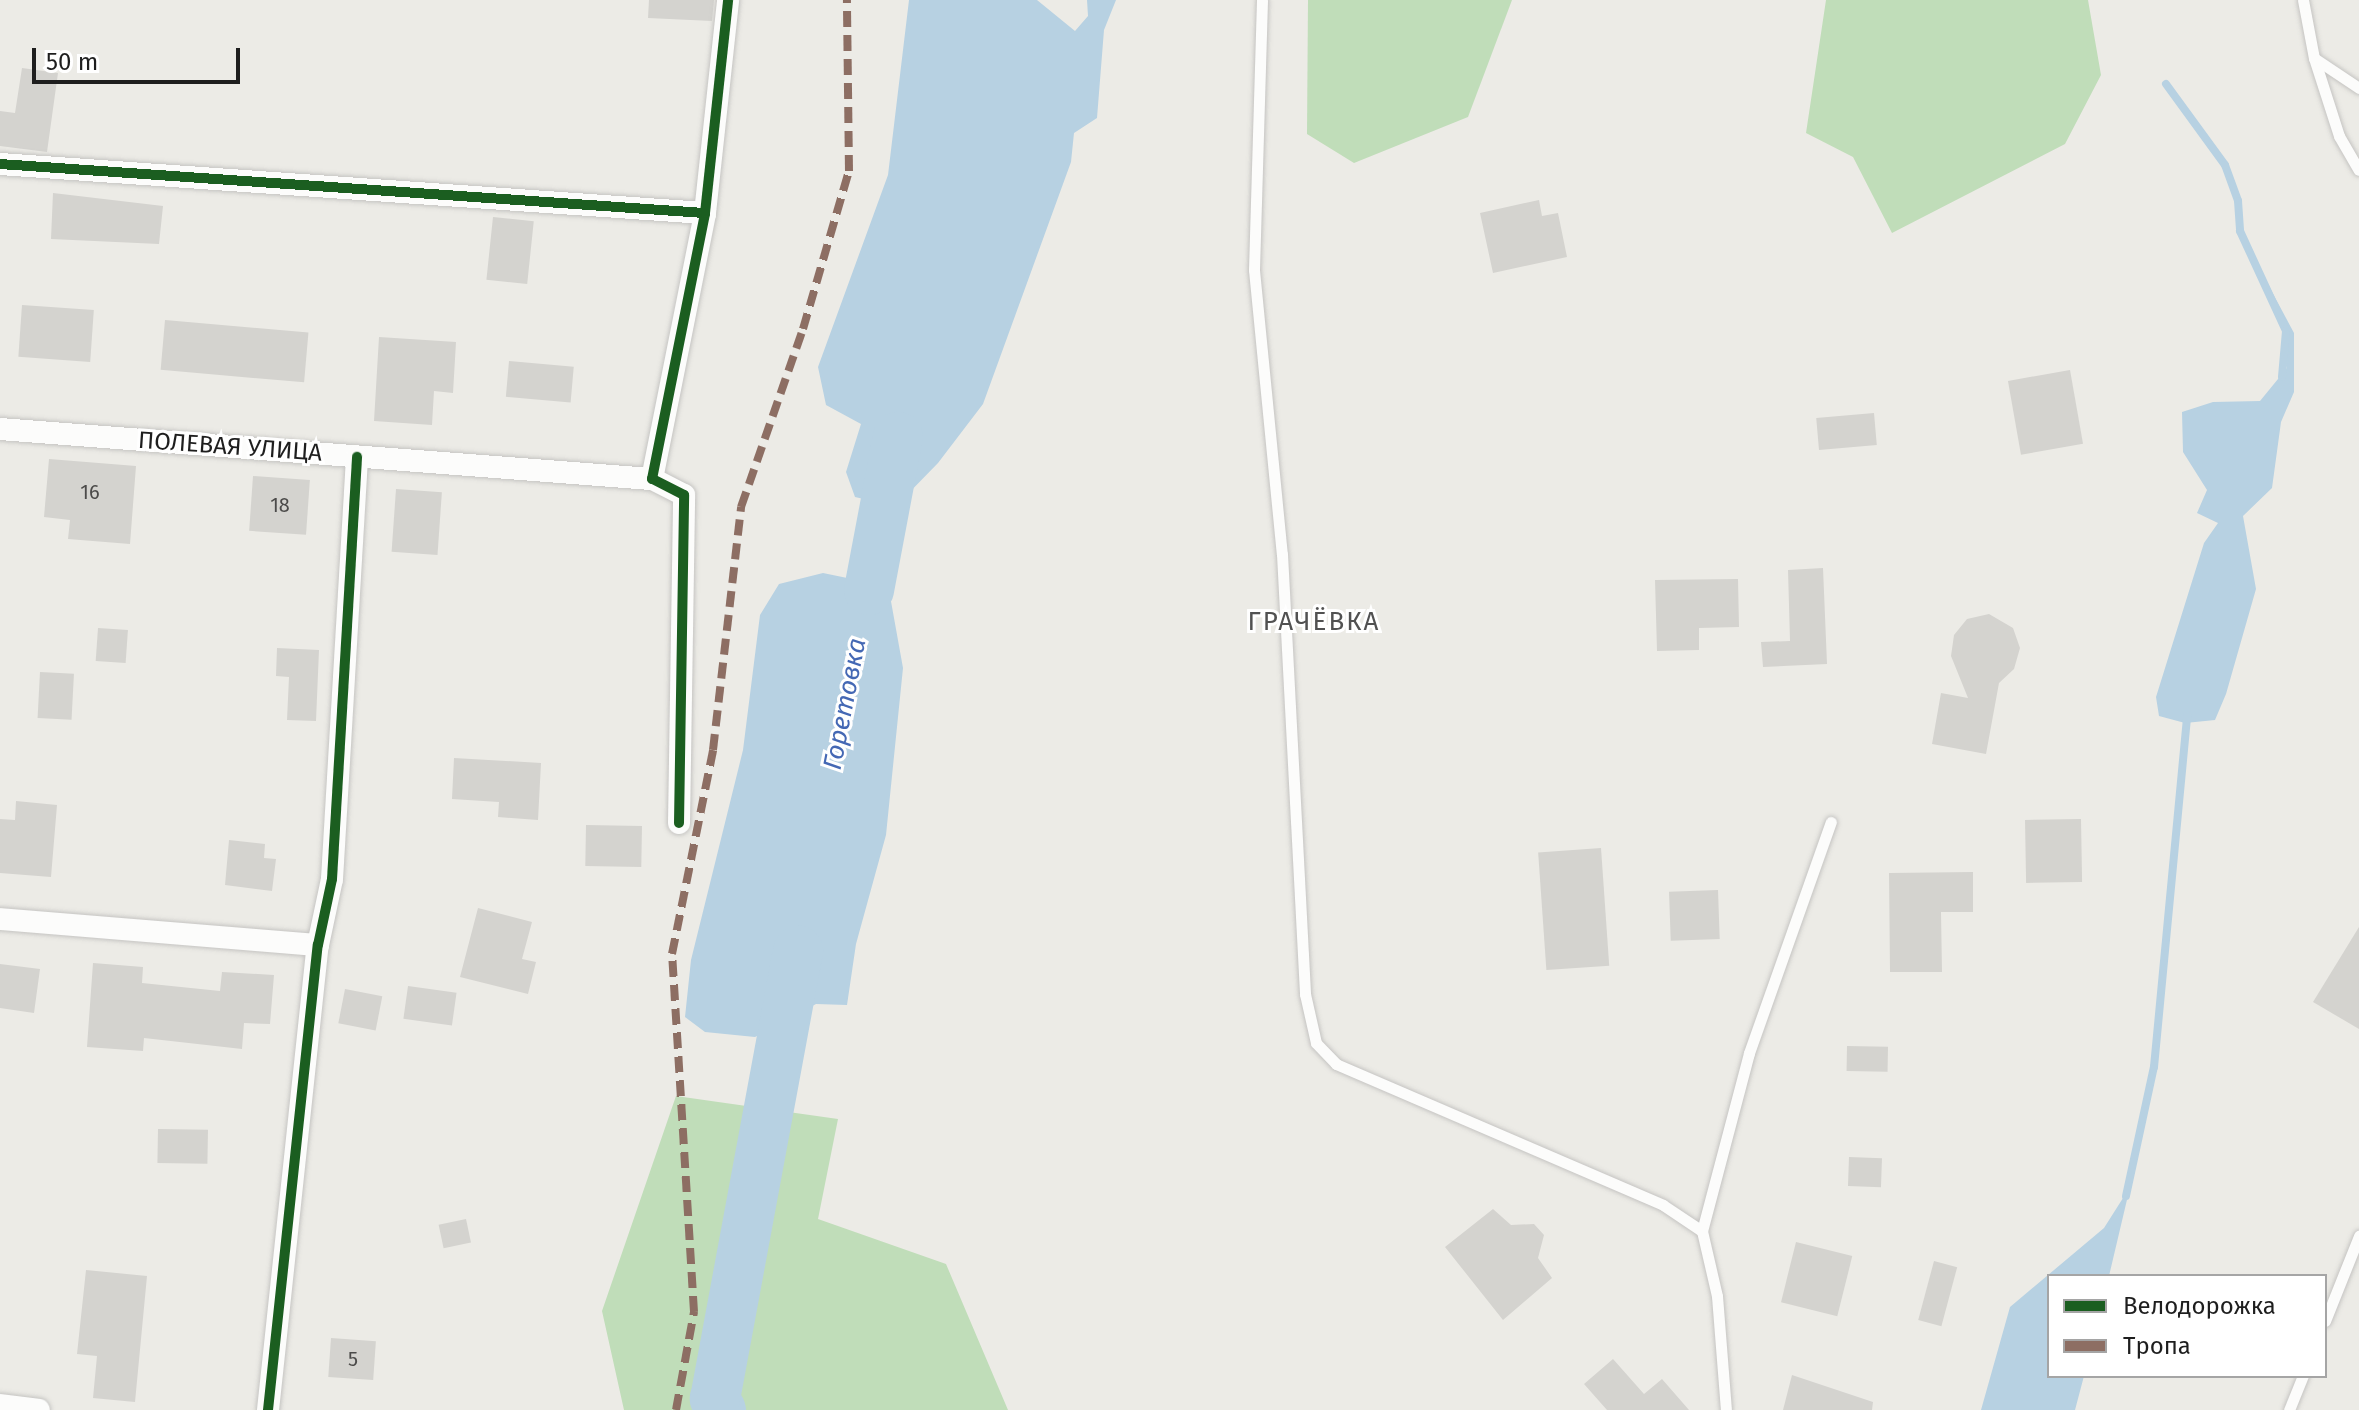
<!DOCTYPE html>
<meta charset="utf-8">
<style>
body{margin:0}
#map{position:relative;width:2359px;height:1410px;overflow:hidden;background:#ecebe6;font-family:"Fira Sans",sans-serif}
div>[style]{position:absolute}
.forest>*{inset:0;background:#c0ddb9}
.water>*{inset:0;background:#b7d1e2}
.stream>*{height:8px;margin:-4px;padding:0 4px;transform-origin:4px;border-radius:4px;background:#b7d1e2}
.river>*{height:50px;margin:-25px;padding:0 25px;transform-origin:25px;border-radius:25px;background:#b7d1e2}
.building>*{inset:0;background:#d4d3cf;transform-origin:0 0}
.roads{filter:drop-shadow(0 0 2px #c5c4c2) drop-shadow(0 0 2px #c5c4c2)}
.lane>*{height:11px;margin:-5.5px;padding:0 5.5px;transform-origin:5.5px;border-radius:5.5px;background:#fcfcfb}
.street>*{height:22px;margin:-11px;padding:0 11px;transform-origin:11px;border-radius:11px;background:#fcfcfb}
.quiet>*{height:8px;margin-top:-4px;transform-origin:0;background:repeating-linear-gradient(90deg,#8d6e63 0 16px,transparent 0 24px)}
.cycleway>*{height:10px;margin:-5px;padding:0 5px;transform-origin:5px;border-radius:5px;background:#1b5e20}
span{translate:-50% -50%;white-space:nowrap;text-align:center;line-height:1.15;-webkit-text-stroke:6px #fff;paint-order:stroke}
.number-label{font-size:20px;color:#4c4b4a}
.number-label span{-webkit-text-stroke-width:0}
.street-label{font-size:24px;color:#1e1e1e}
.neighbourhood-label{font-size:26px;color:#515151;letter-spacing:2px}
.water-label{font-size:26px;color:#4468b4;font-style:italic}
.legend{position:absolute;left:2047px;top:1274px;width:280px;height:104px;box-sizing:border-box;background:#fff;border:2px solid #a5a5a5;margin:0;padding:10px 14px;list-style:none;font-size:24px;color:#1e1e1e}
.legend li{display:flex;align-items:center;gap:16px;height:40px}
.legend b{width:40px;border:2px solid #a5a5a5}
.scale{position:absolute;left:32px;top:48px;width:208px;height:36px;box-sizing:border-box;border:4px solid #1e1e1e;border-top:0;padding-left:10px;font-size:24px;line-height:28px;white-space:nowrap;color:#1e1e1e;-webkit-text-stroke:6px #fff;paint-order:stroke}
</style>
<div id="map">
<div class="forest">
<i style="clip-path:polygon(1308px 0,1512px 0,1468px 117px,1354px 163px,1307px 134px)"></i>
<i style="clip-path:polygon(1826px 0,2088px 0,2101px 75px,2065px 144px,1892px 233px,1853px 157px,1806px 133px)"></i>
<i style="clip-path:polygon(676px 1096px,838px 1119px,818px 1219px,946px 1264px,1008px 1410px,624px 1410px,602px 1311px)"></i>
</div>
<div class="water">
<i style="clip-path:polygon(909px 0,1037px 0,1075px 31px,1088px 16px,1087px 0,1116px 0,1104px 30px,1097px 118px,1074px 133px,1071px 162px,983px 404px,938px 463px,899px 503px,885px 504px,855px 497px,846px 472px,861px 424px,826px 405px,818px 367px,888px 175px)"></i>
<i style="clip-path:polygon(2263px 275px,2294px 333px,2294px 392px,2281px 422px,2272px 488px,2243px 516px,2256px 589px,2226px 694px,2215px 720px,2185px 723px,2159px 716px,2156px 697px,2204px 543px,2218px 523px,2197px 513px,2207px 490px,2183px 452px,2182px 412px,2213px 402px,2260px 401px,2287px 368px,2286px 331px)"></i>
<i style="clip-path:polygon(863px 525px,894px 531px,885px 568px,903px 668px,886px 835px,856px 944px,847px 1005px,816px 1004px,755px 1037px,705px 1032px,685px 1017px,691px 960px,743px 750px,760px 615px,779px 584px,823px 573px,852px 579px,861px 563px,856px 540px)"></i>
<i style="clip-path:polygon(2130px 1187px,2109px 1276px,2049px 1276px,2049px 1376px,2084px 1376px,2075px 1410px,1981px 1410px,2010px 1307px,2104px 1228px)"></i>
</div>
<div class="stream">
<i style="left:2166px;top:84px;width:100px;rotate:53.9deg"></i>
<i style="left:2225px;top:165px;width:38px;rotate:70deg"></i>
<i style="left:2238px;top:201px;width:30px;rotate:86deg"></i>
<i style="left:2240px;top:231px;width:110px;rotate:65.3deg"></i>
<i style="left:2286px;top:331px;width:46px;rotate:95deg"></i>
<i style="left:2126px;top:1196px;width:132px;rotate:-77.8deg"></i>
<i style="left:2154px;top:1067px;width:354px;rotate:-84.6deg"></i>
</div>
<div class="river">
<i style="left:869px;top:590px;width:156px;rotate:-79.3deg"></i>
<i style="left:721px;top:1410px;width:13px;rotate:-119deg"></i>
<i style="left:715px;top:1399px;width:456px;rotate:-79.5deg"></i>
</div>
<div class="building">
<i style="clip-path:polygon(649px 0,714px 0,712px 21px,648px 18px)"></i>
<i style="clip-path:polygon(22px 68px,58px 73px,47px 152px,0 146px,0 111px,15px 113px)"></i>
<i style="clip-path:polygon(53px 193px,163px 206px,159px 244px,51px 239px)"></i>
<i style="clip-path:polygon(1539px 200px,1542px 216px,1558px 213px,1567px 257px,1493px 273px,1480px 213px)"></i>
<i style="left:493px;top:217px;width:41px;height:63px;rotate:6deg"></i>
<i style="left:22px;top:305px;width:72px;height:52px;rotate:4deg"></i>
<i style="left:165px;top:320px;width:144px;height:50px;rotate:5deg"></i>
<i style="clip-path:polygon(379px 337px,456px 342px,453px 393px,434px 391px,432px 425px,374px 421px)"></i>
<i style="left:509px;top:361px;width:65px;height:36px;rotate:5deg"></i>
<i style="left:2070px;top:370px;width:75px;height:63px;rotate:80deg"></i>
<i style="left:1874px;top:413px;width:32px;height:58px;rotate:85deg"></i>
<i style="clip-path:polygon(49px 459px,136px 466px,130px 544px,68px 539px,70px 520px,44px 517px)"></i>
<i style="left:253px;top:476px;width:57px;height:55px;rotate:4deg"></i>
<i style="left:396px;top:489px;width:46px;height:63px;rotate:4deg"></i>
<i style="clip-path:polygon(1823px 568px,1827px 664px,1763px 667px,1761px 642px,1790px 641px,1788px 570px)"></i>
<i style="clip-path:polygon(1738px 579px,1739px 627px,1699px 628px,1699px 650px,1657px 651px,1655px 580px)"></i>
<i style="clip-path:polygon(1989px 614px,2013px 628px,2020px 648px,2014px 669px,1999px 683px,1986px 754px,1932px 744px,1941px 693px,1968px 698px,1951px 656px,1954px 635px,1967px 619px)"></i>
<i style="left:98px;top:628px;width:30px;height:33px;rotate:4deg"></i>
<i style="clip-path:polygon(277px 648px,319px 650px,316px 721px,287px 720px,289px 677px,276px 676px)"></i>
<i style="left:40px;top:672px;width:34px;height:46px;rotate:3deg"></i>
<i style="clip-path:polygon(454px 758px,541px 763px,538px 820px,498px 817px,499px 802px,452px 799px)"></i>
<i style="clip-path:polygon(16px 801px,57px 805px,51px 877px,0 873px,0 819px,15px 820px)"></i>
<i style="left:2081px;top:819px;width:63px;height:56px;rotate:89deg"></i>
<i style="left:586px;top:825px;width:56px;height:41px;rotate:1deg"></i>
<i style="clip-path:polygon(229px 840px,265px 844px,264px 858px,276px 859px,272px 891px,225px 885px)"></i>
<i style="left:1601px;top:848px;width:118px;height:63px;rotate:86deg"></i>
<i style="clip-path:polygon(1973px 872px,1973px 912px,1941px 912px,1942px 972px,1890px 972px,1889px 873px)"></i>
<i style="left:1718px;top:890px;width:49px;height:49px;rotate:88deg"></i>
<i style="clip-path:polygon(478px 908px,532px 922px,522px 959px,536px 962px,528px 994px,460px 977px)"></i>
<i style="clip-path:polygon(2359px 927px,2359px 1029px,2313px 1002px)"></i>
<i style="clip-path:polygon(93px 963px,143px 967px,142px 983px,220px 991px,222px 972px,274px 975px,270px 1024px,244px 1023px,242px 1049px,144px 1038px,143px 1051px,87px 1047px)"></i>
<i style="clip-path:polygon(0 964px,40px 969px,34px 1013px,0 1008px)"></i>
<i style="left:408px;top:986px;width:49px;height:33px;rotate:8deg"></i>
<i style="left:345px;top:989px;width:38px;height:35px;rotate:11deg"></i>
<i style="left:1847px;top:1046px;width:41px;height:25px;rotate:1deg"></i>
<i style="left:158px;top:1129px;width:50px;height:34px;rotate:1deg"></i>
<i style="left:1849px;top:1157px;width:33px;height:29px;rotate:2deg"></i>
<i style="clip-path:polygon(1493px 1209px,1511px 1225px,1534px 1224px,1544px 1235px,1538px 1258px,1552px 1278px,1503px 1320px,1445px 1247px)"></i>
<i style="left:466px;top:1219px;width:24px;height:28px;rotate:78deg"></i>
<i style="left:1796px;top:1242px;width:58px;height:62px;rotate:14deg"></i>
<i style="left:1934px;top:1261px;width:24px;height:61px;rotate:15deg"></i>
<i style="clip-path:polygon(86px 1270px,147px 1276px,135px 1402px,93px 1398px,97px 1356px,77px 1354px)"></i>
<i style="left:331px;top:1338px;width:45px;height:39px;rotate:4deg"></i>
<i style="clip-path:polygon(1613px 1359px,1644px 1394px,1662px 1379px,1689px 1410px,1607px 1410px,1584px 1384px)"></i>
<i style="clip-path:polygon(1792px 1375px,1873px 1402px,1872px 1410px,1783px 1410px)"></i>
</div>
<div class="roads">
<div class="lane">
<i style="left:1262px;top:0;width:270px;rotate:91.7deg"></i>
<i style="left:1254px;top:270px;width:285px;rotate:84.4deg"></i>
<i style="left:1282px;top:554px;width:441px;rotate:87deg"></i>
<i style="left:1305px;top:994px;width:50px;rotate:77.3deg"></i>
<i style="left:1316px;top:1043px;width:29px;rotate:46deg"></i>
<i style="left:1336px;top:1064px;width:356px;rotate:23.3deg"></i>
<i style="left:1663px;top:1205px;width:47px;rotate:33.7deg"></i>
<i style="left:1702px;top:1231px;width:67px;rotate:77deg"></i>
<i style="left:1717px;top:1296px;width:114px;rotate:85.5deg"></i>
<i style="left:2303px;top:0;width:59px;rotate:79.3deg"></i>
<i style="left:2314px;top:58px;width:54px;rotate:33.7deg"></i>
<i style="left:2314px;top:58px;width:82px;rotate:72.2deg"></i>
<i style="left:2339px;top:136px;width:39px;rotate:60deg"></i>
<i style="left:1702px;top:1231px;width:184px;rotate:-75.2deg"></i>
<i style="left:1749px;top:1053px;width:245px;rotate:-70.5deg"></i>
<i style="left:2325px;top:1321px;width:92px;rotate:-68.2deg"></i>
<i style="left:2289px;top:1410px;width:37px;rotate:-68deg"></i>
</div>
<div class="street">
<i style="left:0;top:164px;width:707px;rotate:3.98deg"></i>
<i style="left:0;top:429px;width:654px;rotate:4.39deg"></i>
<i style="left:679px;top:823px;width:328px;rotate:-89.1deg"></i>
<i style="left:684px;top:495px;width:36px;rotate:-153deg"></i>
<i style="left:652px;top:479px;width:271px;rotate:-78.7deg"></i>
<i style="left:705px;top:213px;width:214px;rotate:-83.8deg"></i>
<i style="left:0;top:919px;width:319px;rotate:4.7deg"></i>
<i style="left:0;top:1405px;width:39px;rotate:7deg"></i>
<i style="left:268px;top:1410px;width:468px;rotate:-83.9deg"></i>
<i style="left:318px;top:945px;width:67px;rotate:-78deg"></i>
<i style="left:332px;top:879px;width:423px;rotate:-86.6deg"></i>
</div>
</div>
<div class="quiet">
<i style="left:676px;top:1410px;width:100px;rotate:-79.6deg"></i>
<i style="left:694px;top:1312px;width:359px;rotate:-93.5deg"></i>
<i style="left:672px;top:954px;width:208px;rotate:-78.6deg"></i>
<i style="left:713px;top:750px;width:245px;rotate:-83.4deg"></i>
<i style="left:741px;top:507px;width:188px;rotate:-70.8deg"></i>
<i style="left:803px;top:329px;width:165px;rotate:-73.8deg"></i>
<i style="left:849px;top:171px;width:171px;rotate:-90.7deg"></i>
</div>
<div class="cycleway">
<i style="left:0;top:164px;width:707px;rotate:3.98deg"></i>
<i style="left:679px;top:823px;width:328px;rotate:-89.1deg"></i>
<i style="left:684px;top:495px;width:36px;rotate:-153deg"></i>
<i style="left:652px;top:479px;width:271px;rotate:-78.7deg"></i>
<i style="left:705px;top:213px;width:214px;rotate:-83.8deg"></i>
<i style="left:268px;top:1410px;width:468px;rotate:-83.9deg"></i>
<i style="left:318px;top:945px;width:67px;rotate:-78deg"></i>
<i style="left:332px;top:879px;width:423px;rotate:-86.6deg"></i>
</div>
<div class="number-label">
<span style="left:90px;top:492px">16</span>
<span style="left:280px;top:505px">18</span>
<span style="left:353px;top:1359px">5</span>
</div>
<div class="street-label">
<span style="left:230px;top:447px;rotate:4deg">ПОЛЕВАЯ УЛИЦА</span>
</div>
<div class="neighbourhood-label">
<span style="left:1314px;top:622px">ГРАЧЁВКА</span>
</div>
<div class="water-label">
<span style="left:845px;top:704px;rotate:-79deg">Горетовка</span>
</div>
<ul class="legend">
<li><b style="height:10px;background:#1b5e20"></b>Велодорожка</li>
<li><b style="height:10px;background:#8d6e63"></b>Тропа</li>
</ul>
<div class="scale">50 m</div>
</div>
